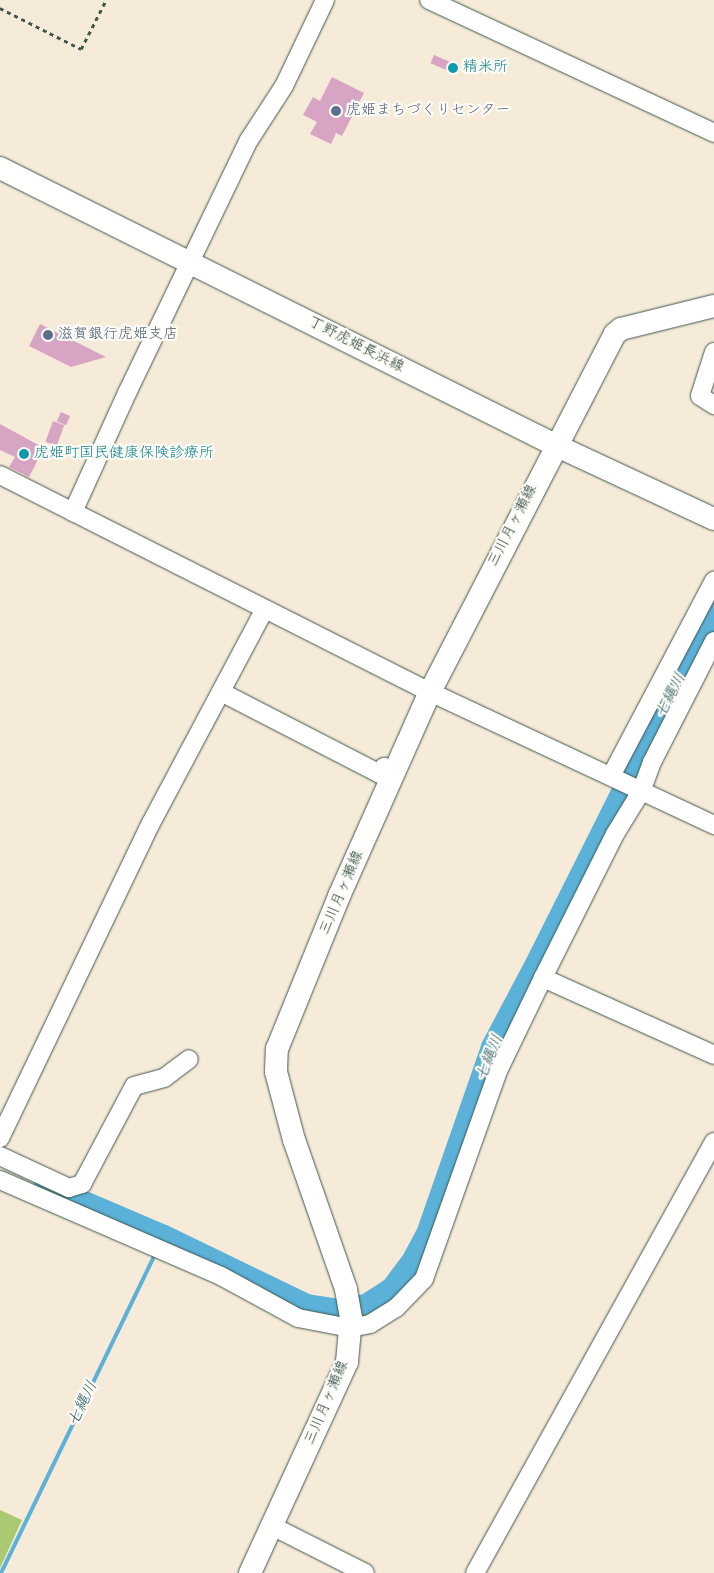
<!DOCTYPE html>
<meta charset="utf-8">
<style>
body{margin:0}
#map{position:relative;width:714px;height:1573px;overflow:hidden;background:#f6ebd8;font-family:Kalam,"Klee One",sans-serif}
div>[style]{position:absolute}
.green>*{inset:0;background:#a9ca73}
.stream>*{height:4px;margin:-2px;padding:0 2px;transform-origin:2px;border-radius:2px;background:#5bb1d8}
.river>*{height:22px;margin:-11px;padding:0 11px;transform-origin:11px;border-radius:11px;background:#5bb1d8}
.building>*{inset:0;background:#d7a4c4;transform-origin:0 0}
.path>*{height:2.5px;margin-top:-1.25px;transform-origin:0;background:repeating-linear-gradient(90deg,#3f574d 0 4px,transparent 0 8px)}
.roads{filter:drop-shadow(0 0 1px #3f574d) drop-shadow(0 0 1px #3f574d)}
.minor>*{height:18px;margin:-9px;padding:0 9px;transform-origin:9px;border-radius:9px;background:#fff}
.major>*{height:22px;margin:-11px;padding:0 11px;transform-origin:11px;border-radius:11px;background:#fff}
.dots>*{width:14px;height:14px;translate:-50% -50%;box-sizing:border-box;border:2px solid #fdfcf7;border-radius:50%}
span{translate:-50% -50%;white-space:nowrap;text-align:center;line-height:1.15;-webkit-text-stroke:4.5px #fdfcf7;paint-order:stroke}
.culture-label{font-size:15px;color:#0d838f}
.left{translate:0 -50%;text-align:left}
.service-label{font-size:15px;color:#4e5e75}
.street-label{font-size:15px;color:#1f3d34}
.water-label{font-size:16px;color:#316065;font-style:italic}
</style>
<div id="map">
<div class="green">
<i style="clip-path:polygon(0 1510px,22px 1520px,0 1568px)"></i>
</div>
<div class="stream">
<i style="left:160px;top:1244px;width:9px;rotate:-63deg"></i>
<i style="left:1px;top:1573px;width:356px;rotate:-64.2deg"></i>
</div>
<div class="river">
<i style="left:45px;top:1185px;width:129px;rotate:23.2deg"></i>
<i style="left:164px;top:1236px;width:159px;rotate:25.8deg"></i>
<i style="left:307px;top:1305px;width:30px;rotate:9deg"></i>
<i style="left:337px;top:1310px;width:29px;rotate:-10deg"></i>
<i style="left:366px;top:1305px;width:31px;rotate:-33deg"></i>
<i style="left:392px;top:1288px;width:35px;rotate:-53deg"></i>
<i style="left:413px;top:1260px;width:30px;rotate:-62deg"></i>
<i style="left:427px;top:1234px;width:198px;rotate:-70.8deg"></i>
<i style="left:492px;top:1047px;width:98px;rotate:-62.1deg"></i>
<i style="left:538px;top:960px;width:393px;rotate:-63.4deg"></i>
</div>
<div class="building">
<i style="left:434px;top:55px;width:28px;height:9px;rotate:23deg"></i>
<i style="clip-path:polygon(332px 77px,364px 93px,342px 136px,336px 133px,331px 144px,310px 134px,317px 122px,303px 115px,313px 97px,320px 101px)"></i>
<i style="clip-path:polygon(40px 324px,106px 357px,71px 367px,29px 346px)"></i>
<i style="left:61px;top:412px;width:10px;height:10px;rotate:24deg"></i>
<i style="left:53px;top:421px;width:12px;height:22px;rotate:20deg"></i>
<i style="clip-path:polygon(0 424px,44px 448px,29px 477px,9px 467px,15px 457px,0 450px)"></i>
</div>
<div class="path">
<i style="left:0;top:8px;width:91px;rotate:26.8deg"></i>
<i style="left:81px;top:49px;width:55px;rotate:-63deg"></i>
</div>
<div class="roads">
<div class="minor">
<i style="left:429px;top:0;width:315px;rotate:25deg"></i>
<i style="left:714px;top:352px;width:46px;rotate:107.7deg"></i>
<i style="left:700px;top:396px;width:17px;rotate:33deg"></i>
<i style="left:0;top:475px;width:482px;rotate:26.8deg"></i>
<i style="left:430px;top:692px;width:314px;rotate:25.1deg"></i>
<i style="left:73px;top:512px;width:131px;rotate:-65.6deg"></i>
<i style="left:127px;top:393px;width:281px;rotate:-64.3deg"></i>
<i style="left:249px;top:140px;width:64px;rotate:-57.1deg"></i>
<i style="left:284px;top:86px;width:95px;rotate:-64.5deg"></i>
<i style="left:714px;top:641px;width:136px;rotate:117.1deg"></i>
<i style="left:652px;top:762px;width:30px;rotate:110deg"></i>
<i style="left:642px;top:790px;width:52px;rotate:121.5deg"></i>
<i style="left:615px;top:834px;width:161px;rotate:116.6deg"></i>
<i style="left:543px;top:978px;width:188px;rotate:24.2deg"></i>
<i style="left:221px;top:692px;width:179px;rotate:27.3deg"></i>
<i style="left:380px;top:774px;width:8px;rotate:-60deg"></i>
<i style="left:384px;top:767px;width:11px;rotate:27deg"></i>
<i style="left:611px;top:776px;width:221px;rotate:-62.2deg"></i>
<i style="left:0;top:1138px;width:349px;rotate:-64.4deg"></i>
<i style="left:151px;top:823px;width:242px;rotate:-62deg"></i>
<i style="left:0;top:1156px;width:76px;rotate:24.9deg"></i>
<i style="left:69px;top:1188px;width:14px;rotate:-17deg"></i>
<i style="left:82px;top:1184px;width:111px;rotate:-62deg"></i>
<i style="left:134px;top:1086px;width:31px;rotate:-15deg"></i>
<i style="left:164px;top:1078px;width:31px;rotate:-37deg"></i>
<i style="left:0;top:1180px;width:241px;rotate:23.5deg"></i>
<i style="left:221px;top:1276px;width:88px;rotate:28.6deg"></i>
<i style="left:298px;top:1318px;width:53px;rotate:10.9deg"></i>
<i style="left:350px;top:1328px;width:20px;rotate:-11deg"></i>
<i style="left:370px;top:1324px;width:31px;rotate:-32deg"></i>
<i style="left:396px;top:1308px;width:40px;rotate:-46deg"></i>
<i style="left:424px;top:1279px;width:221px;rotate:-70.4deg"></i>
<i style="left:498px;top:1071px;width:103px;rotate:-64.2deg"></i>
<i style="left:272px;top:1526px;width:104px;rotate:26.8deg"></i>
<i style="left:475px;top:1573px;width:493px;rotate:-61deg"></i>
</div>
<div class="major">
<i style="left:0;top:168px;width:620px;rotate:26.52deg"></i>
<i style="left:555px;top:445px;width:175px;rotate:25deg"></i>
<i style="left:250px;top:1573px;width:232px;rotate:-65.3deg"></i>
<i style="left:347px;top:1362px;width:44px;rotate:-84.8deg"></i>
<i style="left:351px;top:1318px;width:29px;rotate:-100deg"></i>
<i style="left:346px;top:1289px;width:158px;rotate:-109.2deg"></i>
<i style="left:294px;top:1140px;width:70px;rotate:-104.8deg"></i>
<i style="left:276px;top:1072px;width:23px;rotate:-88deg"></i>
<i style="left:277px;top:1049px;width:167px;rotate:-67.9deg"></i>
<i style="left:340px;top:894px;width:221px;rotate:-66deg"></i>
<i style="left:430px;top:692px;width:403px;rotate:-62.7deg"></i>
<i style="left:615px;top:334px;width:8px;rotate:-40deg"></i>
<i style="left:621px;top:329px;width:96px;rotate:-13.9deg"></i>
</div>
</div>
<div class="dots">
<i style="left:453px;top:68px;background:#0f9aa8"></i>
<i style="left:336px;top:111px;background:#5c6f8a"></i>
<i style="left:48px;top:335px;background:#5c6f8a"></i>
<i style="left:24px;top:454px;background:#0f9aa8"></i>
</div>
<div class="culture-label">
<span class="left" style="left:463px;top:68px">精米所</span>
<span class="left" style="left:34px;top:454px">虎姫町国民健康保険診療所</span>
</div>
<div class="service-label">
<span class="left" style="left:346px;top:111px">虎姫まちづくりセンター</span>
<span class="left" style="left:58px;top:335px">滋賀銀行虎姫支店</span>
</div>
<div class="street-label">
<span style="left:356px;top:345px;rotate:27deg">丁野虎姫長浜線</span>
<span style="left:513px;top:526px;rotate:-63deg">三川月ヶ瀬線</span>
<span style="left:342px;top:893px;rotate:-67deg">三川月ヶ瀬線</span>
<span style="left:327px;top:1403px;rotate:-67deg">三川月ヶ瀬線</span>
</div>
<div class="water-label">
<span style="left:671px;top:696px;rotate:-63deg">七縄川</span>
<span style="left:490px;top:1058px;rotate:-68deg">七縄川</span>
<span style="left:83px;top:1404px;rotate:-64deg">七縄川</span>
</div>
</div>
